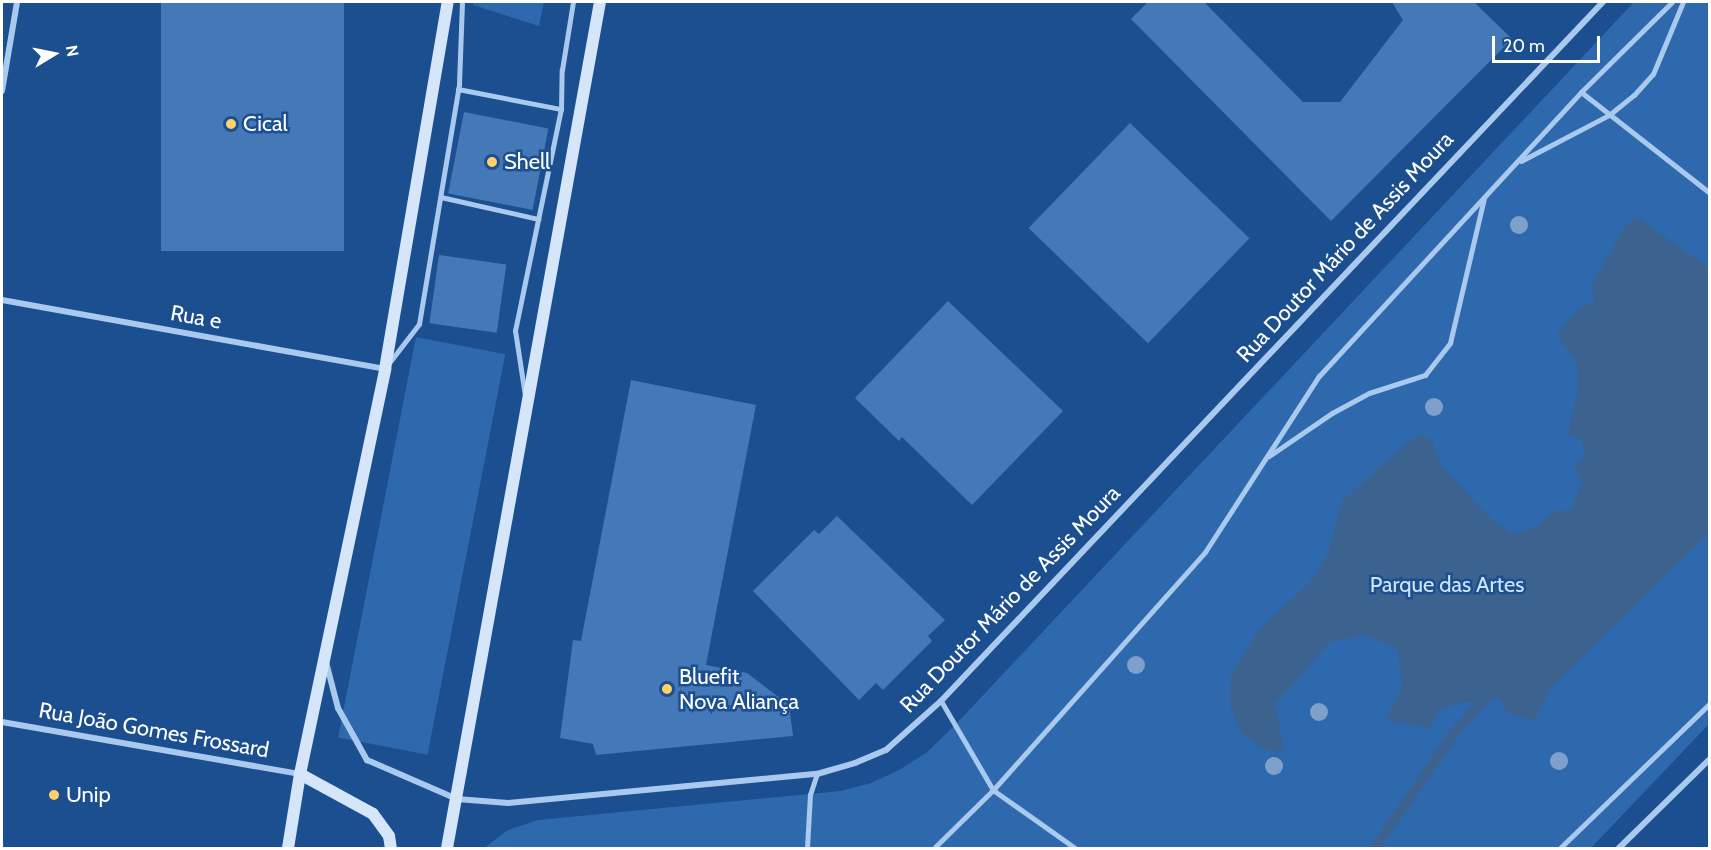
<!DOCTYPE html>
<meta charset="utf-8">
<style>
body{margin:0}
#map{position:relative;width:1711px;height:850px;overflow:hidden;background:#1b4f8f;font-family:Cabin,sans-serif}
div>[style]{position:absolute}
.green>*{inset:0;background:#2e69ad;transform-origin:0 0}
.water>*{inset:0;background:#3c6290}
.stream>*{height:10px;margin:-5px;padding:0 5px;transform-origin:5px;border-radius:5px;background:#3c6290}
.building>*{inset:0;background:#4478b7;transform-origin:0 0}
.service>*{height:4.5px;margin:-2.25px;padding:0 2.25px;transform-origin:2.25px;border-radius:2.25px;background:#a9c9ee}
.pedestrian>*{height:5px;margin:-2.5px;padding:0 2.5px;transform-origin:2.5px;border-radius:2.5px;background:#a9c9ee}
.minor>*{height:6px;margin:-3px;padding:0 3px;transform-origin:3px;border-radius:3px;background:#a9c9ee}
.secondary>*{height:12px;margin:-6px;padding:0 6px;transform-origin:6px;border-radius:6px;background:#d6e6fa}
.trees>*{width:18px;height:18px;margin:-9px;border-radius:50%;background:#7ea0ca}
.dots>*{width:16px;height:16px;translate:-50% -50%;box-sizing:border-box;border:3px solid #1b4f8f;border-radius:50%}
span{translate:-50% -50%;white-space:nowrap;text-align:center;line-height:1.15;-webkit-text-stroke:5px #1b4f8f;paint-order:stroke}
.poi-label{font-size:22px;color:#fff}
.left{translate:0 -50%;text-align:left}
.street-label{font-size:22px;color:#fff}
.park-label{font-size:22px;color:#cfe3fa}
.frame{position:absolute;inset:0;border:3px solid #fff;pointer-events:none}
.north{position:absolute;left:24px;top:24px;width:60px;height:60px;-webkit-text-stroke:4px #1b4f8f;paint-order:stroke;rotate:80deg;font-size:16px;font-weight:700;line-height:24px;text-align:center;color:#fff}
.north::after{content:'';display:block;margin:auto;width:21px;height:27px;background:#fff;clip-path:polygon(50% 0,100% 100%,50% 72%,0 100%)}
.scale{position:absolute;left:1492px;top:36px;width:108px;height:27px;box-sizing:border-box;border:3px solid #fff;border-top:0;padding-left:8px;font-size:18px;line-height:21px;white-space:nowrap;color:#fff;-webkit-text-stroke:4px #1b4f8f;paint-order:stroke}
</style>
<div id="map">
<div class="green">
<i style="clip-path:polygon(473px 2px,544px 2px,539px 26px,473px 5px)"></i>
<i style="clip-path:polygon(1634px 2px,1709px 2px,1709px 724px,1591px 848px,484px 848px,508px 830px,538px 820px,841px 791px,871px 783px,899px 770px,926px 753px,957px 723px)"></i>
<i style="left:416px;top:337px;width:91px;height:408px;rotate:11deg"></i>
</div>
<div class="water">
<i style="clip-path:polygon(1637px 217px,1709px 268px,1709px 533px,1552px 686px,1534px 721px,1506px 712px,1500px 698px,1460px 703px,1440px 709px,1429px 728px,1385px 720px,1402px 689px,1398px 649px,1366px 635px,1330px 642px,1275px 704px,1284px 748px,1275px 752px,1260px 747px,1241px 732px,1230px 706px,1231px 676px,1258px 631px,1315px 577px,1328px 553px,1342px 501px,1404px 446px,1420px 434px,1432px 441px,1441px 466px,1495px 523px,1514px 534px,1538px 526px,1551px 512px,1571px 510px,1582px 482px,1574px 468px,1586px 457px,1581px 439px,1568px 434px,1578px 390px,1577px 363px,1557px 335px,1575px 312px,1595px 301px,1591px 286px,1625px 227px)"></i>
</div>
<div class="stream">
<i style="left:1375px;top:848px;width:141px;rotate:-55.4deg"></i>
<i style="left:1455px;top:732px;width:57px;rotate:-47.9deg"></i>
</div>
<div class="building">
<i style="left:161px;top:2px;width:183px;height:249px"></i>
<i style="clip-path:polygon(1148px 2px,1204px 2px,1303px 102px,1340px 102px,1403px 20px,1392px 2px,1474px 2px,1512px 39px,1331px 221px,1131px 19px)"></i>
<i style="left:464px;top:112px;width:86px;height:83px;rotate:11deg"></i>
<i style="left:1130px;top:123px;width:166px;height:146px;rotate:44deg"></i>
<i style="left:439px;top:255px;width:68px;height:69px;rotate:8deg"></i>
<i style="clip-path:polygon(948px 301px,1063px 411px,972px 505px,902px 437px,899px 441px,855px 398px)"></i>
<i style="clip-path:polygon(631px 380px,756px 405px,706px 665px,747px 673px,789px 705px,793px 736px,596px 755px,593px 744px,560px 738px,573px 640px,581px 641px)"></i>
<i style="clip-path:polygon(837px 516px,945px 620px,928px 636px,932px 641px,883px 690px,876px 683px,859px 700px,753px 591px,814px 530px,819px 534px)"></i>
</div>
<div class="service">
<i style="left:458px;top:89px;width:105px;rotate:11deg"></i>
<i style="left:441px;top:197px;width:100px;rotate:12.7deg"></i>
<i style="left:389px;top:363px;width:49px;rotate:-52.4deg"></i>
<i style="left:419px;top:324px;width:243px;rotate:-80.5deg"></i>
<i style="left:459px;top:84px;width:82px;rotate:-87.9deg"></i>
<i style="left:525px;top:396px;width:66px;rotate:-98.7deg"></i>
<i style="left:515px;top:331px;width:227px;rotate:-78.3deg"></i>
<i style="left:561px;top:109px;width:39px;rotate:-89deg"></i>
<i style="left:562px;top:70px;width:69px;rotate:-80.8deg"></i>
<i style="left:807px;top:848px;width:53px;rotate:-86.8deg"></i>
<i style="left:810px;top:795px;width:22px;rotate:-72deg"></i>
</div>
<div class="pedestrian">
<i style="left:1581px;top:92px;width:164px;rotate:38.1deg"></i>
<i style="left:1521px;top:161px;width:99px;rotate:-27.6deg"></i>
<i style="left:1609px;top:115px;width:32px;rotate:-39deg"></i>
<i style="left:1634px;top:95px;width:28px;rotate:-48deg"></i>
<i style="left:1653px;top:74px;width:78px;rotate:-67.4deg"></i>
<i style="left:1269px;top:456px;width:76px;rotate:-34.3deg"></i>
<i style="left:1332px;top:413px;width:42px;rotate:-28.4deg"></i>
<i style="left:1369px;top:393px;width:59px;rotate:-17.8deg"></i>
<i style="left:1425px;top:375px;width:41px;rotate:-52deg"></i>
<i style="left:1450px;top:343px;width:149px;rotate:-76.8deg"></i>
<i style="left:941px;top:701px;width:103px;rotate:59.7deg"></i>
<i style="left:993px;top:790px;width:100px;rotate:35.3deg"></i>
<i style="left:934px;top:848px;width:83px;rotate:-44.5deg"></i>
<i style="left:993px;top:790px;width:319px;rotate:-48.3deg"></i>
<i style="left:1205px;top:552px;width:210px;rotate:-57.1deg"></i>
<i style="left:1319px;top:376px;width:386px;rotate:-47.3deg"></i>
<i style="left:1581px;top:92px;width:128px;rotate:-44.7deg"></i>
<i style="left:1560px;top:848px;width:209px;rotate:-44deg"></i>
</div>
<div class="minor">
<i style="left:2px;top:91px;width:90px;rotate:-80.4deg"></i>
<i style="left:2px;top:300px;width:389px;rotate:10.2deg"></i>
<i style="left:326px;top:662px;width:48px;rotate:75.4deg"></i>
<i style="left:338px;top:708px;width:60px;rotate:60.9deg"></i>
<i style="left:367px;top:760px;width:98px;rotate:23.4deg"></i>
<i style="left:457px;top:799px;width:51px;rotate:4.5deg"></i>
<i style="left:508px;top:803px;width:310px;rotate:-5.4deg"></i>
<i style="left:817px;top:774px;width:40px;rotate:-16deg"></i>
<i style="left:855px;top:763px;width:34px;rotate:-23deg"></i>
<i style="left:886px;top:750px;width:74px;rotate:-41.7deg"></i>
<i style="left:941px;top:701px;width:963px;rotate:-46.56deg"></i>
<i style="left:2px;top:722px;width:303px;rotate:9.9deg"></i>
<i style="left:1619px;top:848px;width:127px;rotate:-44.4deg"></i>
</div>
<div class="secondary">
<i style="left:300px;top:774px;width:83px;rotate:28.7deg"></i>
<i style="left:373px;top:814px;width:27px;rotate:54deg"></i>
<i style="left:389px;top:836px;width:12px;rotate:81deg"></i>
<i style="left:288px;top:848px;width:75px;rotate:-80.8deg"></i>
<i style="left:300px;top:774px;width:414px;rotate:-78.1deg"></i>
<i style="left:385px;top:369px;width:372px;rotate:-80.3deg"></i>
<i style="left:447px;top:848px;width:860px;rotate:-79.75deg"></i>
</div>
<div class="trees">
<i style="left:1519px;top:225px"></i>
<i style="left:1434px;top:407px"></i>
<i style="left:1136px;top:665px"></i>
<i style="left:1319px;top:712px"></i>
<i style="left:1559px;top:761px"></i>
<i style="left:1274px;top:766px"></i>
</div>
<div class="dots">
<i style="left:231px;top:124px;background:#ffd166"></i>
<i style="left:492px;top:162px;background:#ffd166"></i>
<i style="left:667px;top:689px;background:#ffd166"></i>
<i style="left:54px;top:795px;background:#ffd166"></i>
</div>
<div class="poi-label">
<span class="left" style="left:243px;top:124px">Cical</span>
<span class="left" style="left:504px;top:162px">Shell</span>
<span class="left" style="left:679px;top:689px">Bluefit<br>Nova Aliança</span>
<span class="left" style="left:66px;top:795px">Unip</span>
</div>
<div class="street-label">
<span style="left:1345px;top:247px;rotate:-47deg">Rua Doutor Mário de Assis Moura</span>
<span style="left:196px;top:317px;rotate:10deg">Rua e</span>
<span style="left:1010px;top:599px;rotate:-46deg">Rua Doutor Mário de Assis Moura</span>
<span style="left:154px;top:730px;rotate:10deg">Rua João Gomes Frossard</span>
</div>
<div class="park-label">
<span style="left:1447px;top:585px">Parque das Artes</span>
</div>
<div class="frame"></div>
<div class="north">N</div>
<div class="scale">20 m</div>
</div>
